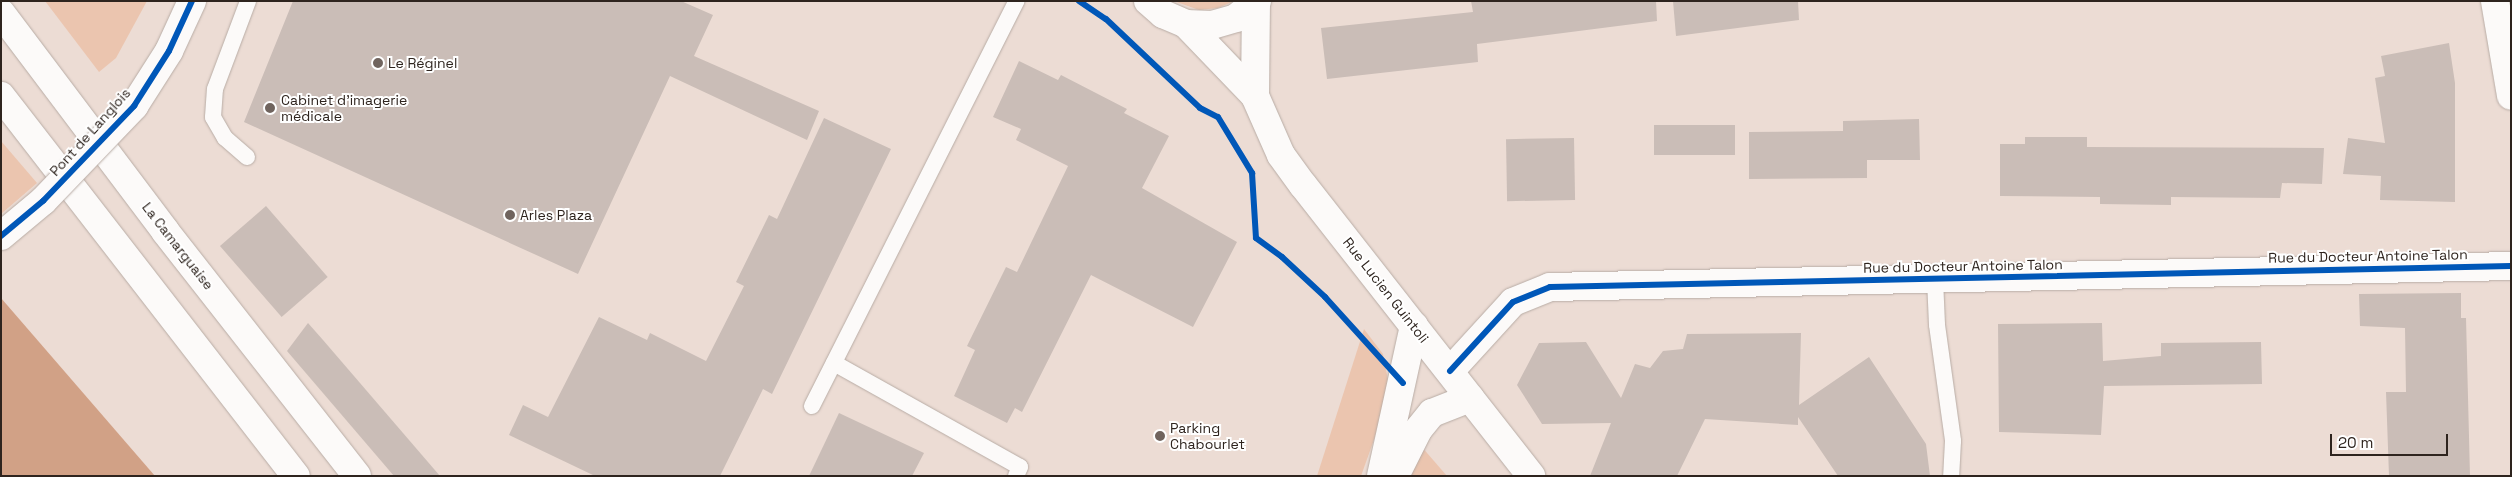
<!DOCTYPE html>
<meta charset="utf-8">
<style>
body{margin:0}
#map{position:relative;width:2512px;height:477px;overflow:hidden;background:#ecdcd4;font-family:"Space Grotesk",sans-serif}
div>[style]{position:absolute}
.green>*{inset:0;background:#ebc5af}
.water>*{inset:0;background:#d1a186}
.building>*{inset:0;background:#cabdb7;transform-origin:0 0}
.roads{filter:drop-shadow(0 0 1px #b8aca5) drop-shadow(0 0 1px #b8aca5)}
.service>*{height:16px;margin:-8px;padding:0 8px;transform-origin:8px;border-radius:8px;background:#fcfaf9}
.minor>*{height:28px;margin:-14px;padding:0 14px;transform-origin:14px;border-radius:14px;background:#fcfaf9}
.trunk>*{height:28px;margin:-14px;padding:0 14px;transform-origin:14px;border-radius:14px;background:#fcfaf9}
.bridges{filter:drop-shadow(0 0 1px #b8aca5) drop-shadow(0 0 1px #b8aca5)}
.secondary-bridge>*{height:28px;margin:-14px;padding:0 14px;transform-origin:14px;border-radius:14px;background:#fcfaf9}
.cycleway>*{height:6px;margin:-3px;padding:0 3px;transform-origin:3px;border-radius:3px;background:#0057b8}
.dots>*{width:14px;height:14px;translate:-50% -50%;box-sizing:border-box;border:2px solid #fff;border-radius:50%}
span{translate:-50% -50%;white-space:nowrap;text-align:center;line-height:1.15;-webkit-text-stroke:4px #fff;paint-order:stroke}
.poi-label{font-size:14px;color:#2e241e}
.left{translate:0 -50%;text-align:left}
.street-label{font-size:14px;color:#2e241e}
.frame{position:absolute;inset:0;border:2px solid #2e241e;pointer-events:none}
.scale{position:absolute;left:2330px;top:434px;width:118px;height:22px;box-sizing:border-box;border:2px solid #2e241e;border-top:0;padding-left:6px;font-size:15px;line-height:18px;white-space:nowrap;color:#2e241e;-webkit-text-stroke:4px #fff;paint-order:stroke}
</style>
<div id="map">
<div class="green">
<i style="clip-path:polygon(45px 1px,147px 1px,116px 58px,99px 72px)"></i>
<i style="clip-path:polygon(1174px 1px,1234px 1px,1218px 8px,1199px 10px)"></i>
<i style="clip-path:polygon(1px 141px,37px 183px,1px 214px)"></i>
<i style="clip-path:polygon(1364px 329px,1383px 354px,1388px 380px,1386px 406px,1361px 476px,1317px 476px)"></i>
<i style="clip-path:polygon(1421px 446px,1447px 476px,1411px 476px)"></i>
</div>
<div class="water">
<i style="clip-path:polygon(1px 298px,155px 476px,1px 476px)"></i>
</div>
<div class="building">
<i style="clip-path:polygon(293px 1px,681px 1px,713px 15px,694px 56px,819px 111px,807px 140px,670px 76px,578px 274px,244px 122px)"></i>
<i style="clip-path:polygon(1471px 1px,1656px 1px,1657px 21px,1477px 44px,1478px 62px,1327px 79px,1321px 28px,1473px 12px)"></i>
<i style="clip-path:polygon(1673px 1px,1798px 1px,1799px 20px,1676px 36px)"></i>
<i style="clip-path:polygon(2449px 43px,2455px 83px,2455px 202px,2380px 200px,2381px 176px,2343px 174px,2348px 138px,2385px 143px,2375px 78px,2385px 76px,2381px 56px)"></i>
<i style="clip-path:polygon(1019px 61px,1058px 80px,1061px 75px,1127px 109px,1124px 113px,1169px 136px,1142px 188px,1237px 242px,1193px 327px,1091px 275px,1022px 412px,1015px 408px,1007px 423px,954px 396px,975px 350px,967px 346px,1006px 267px,1017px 272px,1068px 166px,1016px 140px,1021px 129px,993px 117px)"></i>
<i style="clip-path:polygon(824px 118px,891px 149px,772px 394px,763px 389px,720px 476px,595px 476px,509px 435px,523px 405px,548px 417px,599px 317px,647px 340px,650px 333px,706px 361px,744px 286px,736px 282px,769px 215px,777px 219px)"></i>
<i style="clip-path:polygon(1919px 119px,1920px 160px,1867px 160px,1867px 178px,1749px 179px,1749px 132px,1843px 131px,1843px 121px)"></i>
<i style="left:1654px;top:125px;width:81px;height:30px"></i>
<i style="clip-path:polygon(2025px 137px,2087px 137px,2087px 147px,2324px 148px,2322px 184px,2282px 183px,2280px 198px,2171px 197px,2171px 205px,2100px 204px,2100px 197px,2000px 196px,2000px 144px,2025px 144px)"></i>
<i style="left:1574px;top:138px;width:62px;height:68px;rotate:89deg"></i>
<i style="left:266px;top:206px;width:94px;height:61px;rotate:49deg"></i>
<i style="clip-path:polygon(2461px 293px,2461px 318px,2466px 318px,2470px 476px,2389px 476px,2386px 392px,2406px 392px,2405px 328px,2360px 326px,2359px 294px)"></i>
<i style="clip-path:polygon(308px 323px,323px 340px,440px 476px,394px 476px,287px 351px)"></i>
<i style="clip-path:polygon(2102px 323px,2103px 361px,2161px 356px,2161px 343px,2261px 342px,2262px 384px,2104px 386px,2101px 435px,1999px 432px,1998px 324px)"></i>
<i style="clip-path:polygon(1801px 333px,1799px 405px,1869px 357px,1926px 444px,1930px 476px,1838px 476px,1798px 417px,1798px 425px,1705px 419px,1677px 476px,1590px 476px,1611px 423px,1542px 424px,1517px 385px,1539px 343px,1586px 342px,1621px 398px,1635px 364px,1650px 368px,1663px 351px,1683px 349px,1687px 334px)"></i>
<i style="clip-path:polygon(839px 413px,924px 453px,912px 476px,809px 476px)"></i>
</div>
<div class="roads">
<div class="service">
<i style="left:247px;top:157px;width:29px;rotate:-139deg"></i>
<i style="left:225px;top:138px;width:24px;rotate:-120deg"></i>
<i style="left:213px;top:117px;width:28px;rotate:-86deg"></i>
<i style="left:215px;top:89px;width:94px;rotate:-69.4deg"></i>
<i style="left:1935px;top:279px;width:46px;rotate:87.5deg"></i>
<i style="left:1937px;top:325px;width:117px;rotate:82.1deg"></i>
<i style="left:1953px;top:441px;width:35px;rotate:93deg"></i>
<i style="left:834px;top:363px;width:213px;rotate:29.2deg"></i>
<i style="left:1020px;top:467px;width:10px;rotate:114deg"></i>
<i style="left:812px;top:406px;width:454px;rotate:-63.2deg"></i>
</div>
<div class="minor">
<i style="left:1148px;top:1px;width:20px;rotate:41deg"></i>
<i style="left:1163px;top:14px;width:25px;rotate:23deg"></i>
<i style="left:1186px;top:24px;width:26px;rotate:2deg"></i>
<i style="left:1212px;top:25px;width:25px;rotate:-16deg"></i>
<i style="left:1236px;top:18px;width:27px;rotate:-39deg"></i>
<i style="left:2495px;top:1px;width:96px;rotate:80.4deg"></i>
<i style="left:1186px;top:24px;width:100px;rotate:46.2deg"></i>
<i style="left:1255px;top:96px;width:64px;rotate:66.2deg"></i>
<i style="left:1281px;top:155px;width:37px;rotate:54deg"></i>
<i style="left:1303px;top:185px;width:370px;rotate:51.9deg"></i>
<i style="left:1255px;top:96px;width:93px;rotate:-89.4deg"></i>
<i style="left:1450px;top:371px;width:93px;rotate:-47.6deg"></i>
<i style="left:1513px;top:302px;width:40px;rotate:-22deg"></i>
<i style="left:1550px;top:287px;width:961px;rotate:-1.25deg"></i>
</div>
<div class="trunk">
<i style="left:1px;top:13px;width:273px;rotate:53deg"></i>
<i style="left:165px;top:231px;width:311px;rotate:51.9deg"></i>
<i style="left:1px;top:96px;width:481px;rotate:52.2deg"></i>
<i style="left:1381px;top:476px;width:154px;rotate:-77.6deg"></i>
<i style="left:1395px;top:476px;width:51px;rotate:-63.4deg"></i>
<i style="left:1418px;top:430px;width:22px;rotate:-51deg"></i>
<i style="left:1432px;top:413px;width:41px;rotate:-21.5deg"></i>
</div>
</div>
<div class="bridges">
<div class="secondary-bridge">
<i style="left:1px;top:236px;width:55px;rotate:-39.8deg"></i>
<i style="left:43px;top:201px;width:132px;rotate:-46.2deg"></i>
<i style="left:134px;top:106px;width:65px;rotate:-57.5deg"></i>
<i style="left:169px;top:51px;width:55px;rotate:-65.3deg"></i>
</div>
</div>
<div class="cycleway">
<i style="left:1079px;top:1px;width:32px;rotate:34deg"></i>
<i style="left:1106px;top:19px;width:129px;rotate:43.4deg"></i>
<i style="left:1200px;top:108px;width:20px;rotate:27deg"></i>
<i style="left:1218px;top:117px;width:66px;rotate:58.7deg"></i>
<i style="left:1252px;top:173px;width:65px;rotate:86.5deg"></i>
<i style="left:1256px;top:238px;width:32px;rotate:36deg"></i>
<i style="left:1282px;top:257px;width:59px;rotate:42.9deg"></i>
<i style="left:1325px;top:297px;width:116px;rotate:47.8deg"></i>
<i style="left:1px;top:236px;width:55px;rotate:-39.8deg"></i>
<i style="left:43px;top:201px;width:132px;rotate:-46.2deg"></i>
<i style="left:134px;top:106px;width:65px;rotate:-57.5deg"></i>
<i style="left:169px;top:51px;width:55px;rotate:-65.3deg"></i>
<i style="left:1450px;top:371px;width:93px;rotate:-47.6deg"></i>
<i style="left:1513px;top:302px;width:40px;rotate:-22deg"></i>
<i style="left:1550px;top:287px;width:961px;rotate:-1.25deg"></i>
</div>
<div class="dots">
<i style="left:378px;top:63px;background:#70645e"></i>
<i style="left:270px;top:108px;background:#70645e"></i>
<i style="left:510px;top:215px;background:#70645e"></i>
<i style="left:1160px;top:436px;background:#70645e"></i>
</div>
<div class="poi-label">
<span class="left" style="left:388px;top:63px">Le Réginel</span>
<span class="left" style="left:281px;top:108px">Cabinet d'imagerie<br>médicale</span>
<span class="left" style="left:520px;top:215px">Arles Plaza</span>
<span class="left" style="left:1170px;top:436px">Parking<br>Chabourlet</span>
</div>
<div class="street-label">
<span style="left:90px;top:132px;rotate:-48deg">Pont de Langlois</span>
<span style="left:178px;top:246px;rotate:52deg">La Camarguaise</span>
<span style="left:2368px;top:256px;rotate:-1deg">Rue du Docteur Antoine Talon</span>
<span style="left:1963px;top:266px;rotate:-1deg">Rue du Docteur Antoine Talon</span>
<span style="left:1386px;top:290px;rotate:52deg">Rue Lucien Guintoli</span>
</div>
<div class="frame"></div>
<div class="scale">20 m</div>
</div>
